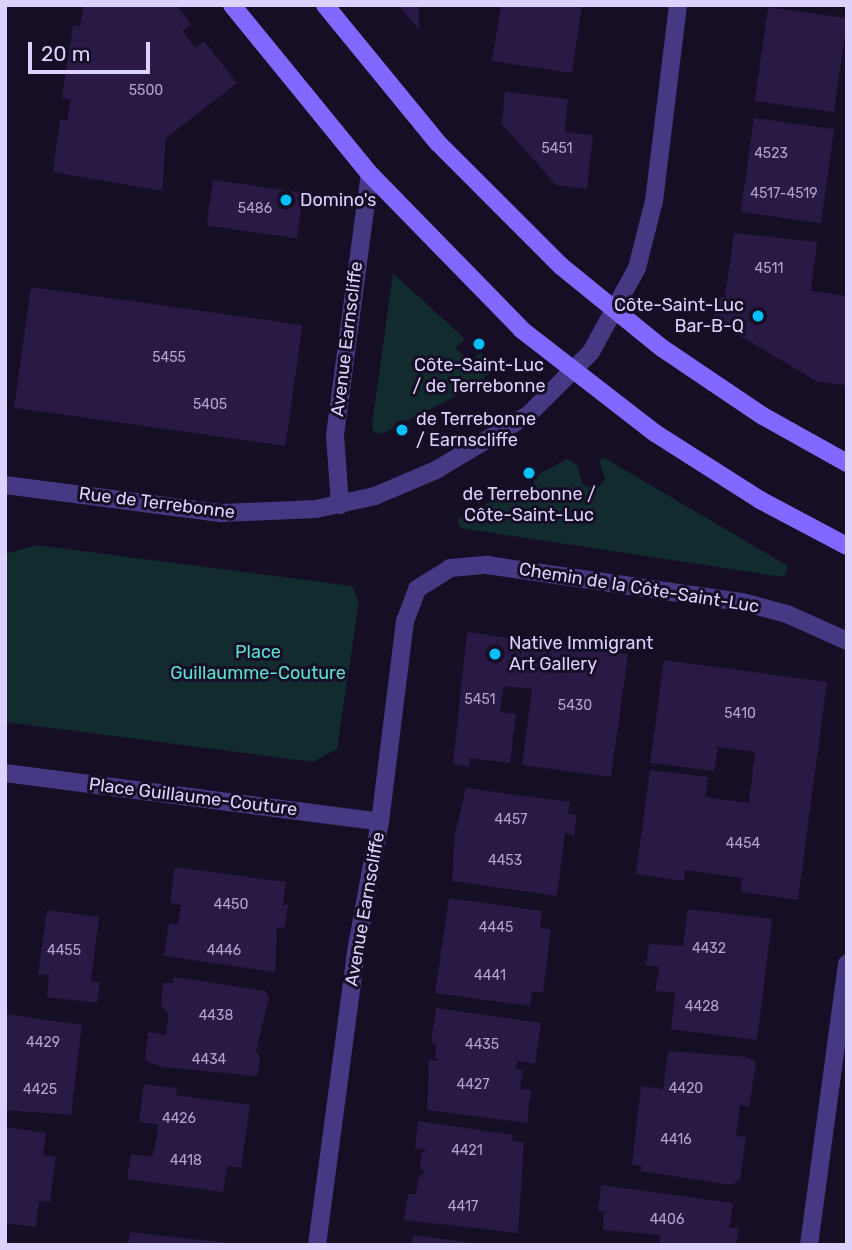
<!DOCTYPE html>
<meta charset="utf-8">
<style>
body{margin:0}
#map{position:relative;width:852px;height:1250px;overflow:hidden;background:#150e24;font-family:Rubik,sans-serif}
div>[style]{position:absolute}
.green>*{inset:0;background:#112b2e}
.building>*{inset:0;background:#291a45;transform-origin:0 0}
.street>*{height:18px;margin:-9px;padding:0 9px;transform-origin:9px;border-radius:9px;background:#473884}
.secondary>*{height:18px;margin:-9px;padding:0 9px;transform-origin:9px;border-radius:9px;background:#8368ff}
.dots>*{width:19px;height:19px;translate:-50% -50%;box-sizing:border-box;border:4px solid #150e24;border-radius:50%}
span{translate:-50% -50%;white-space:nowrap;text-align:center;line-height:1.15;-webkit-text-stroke:6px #150e24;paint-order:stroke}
.number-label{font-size:14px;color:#b0a3d0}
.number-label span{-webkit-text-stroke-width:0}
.poi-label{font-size:18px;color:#ddd1ff}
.left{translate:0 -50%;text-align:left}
.right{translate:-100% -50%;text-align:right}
.street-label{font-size:18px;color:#ddd1ff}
.park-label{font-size:18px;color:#5be1d4}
.frame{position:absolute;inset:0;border:7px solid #ddd1ff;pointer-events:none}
.scale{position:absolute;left:28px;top:42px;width:122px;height:32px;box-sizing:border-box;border:4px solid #ddd1ff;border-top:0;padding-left:9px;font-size:21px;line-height:24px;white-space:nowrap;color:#ddd1ff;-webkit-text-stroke:5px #150e24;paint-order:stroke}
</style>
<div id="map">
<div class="green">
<i style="clip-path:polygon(393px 273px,465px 339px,455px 348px,471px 362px,481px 352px,492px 370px,477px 385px,382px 434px,374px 432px,372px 425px)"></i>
<i style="clip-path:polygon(603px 457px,788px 566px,784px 577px,460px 528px,457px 520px,512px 490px,518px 502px,539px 493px,532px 478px,567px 459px,577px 465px,583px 485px,598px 488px,605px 479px,599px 460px)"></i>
<i style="clip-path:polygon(36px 545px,352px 586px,359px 602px,337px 749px,313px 762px,5px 722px,5px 554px)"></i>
</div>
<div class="building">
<i style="clip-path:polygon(84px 5px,176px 5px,191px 24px,183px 31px,195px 48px,204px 41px,237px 83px,166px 138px,162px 191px,53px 172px,60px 119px,67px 120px,71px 100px,62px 98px,73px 25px,80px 26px)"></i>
<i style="clip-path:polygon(398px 5px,419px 5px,419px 30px)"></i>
<i style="clip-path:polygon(501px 5px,582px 5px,572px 73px,492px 61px)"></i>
<i style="left:768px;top:7px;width:80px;height:95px;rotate:8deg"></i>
<i style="clip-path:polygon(505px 92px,568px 99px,565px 132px,593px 135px,587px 189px,556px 185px,502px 124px)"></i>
<i style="left:754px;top:118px;width:81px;height:95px;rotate:8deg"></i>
<i style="left:213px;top:180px;width:91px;height:46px;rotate:8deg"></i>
<i style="clip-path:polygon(734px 233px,817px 242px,811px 291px,847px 296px,847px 385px,818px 382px,713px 320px,716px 298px,725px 297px)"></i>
<i style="left:31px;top:287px;width:274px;height:122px;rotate:8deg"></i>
<i style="clip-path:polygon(467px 632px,628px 654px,611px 777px,522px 765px,532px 689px,504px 686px,500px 712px,516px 714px,510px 763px,470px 758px,469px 767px,453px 764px)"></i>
<i style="clip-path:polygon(664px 660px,827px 682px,798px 900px,741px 892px,742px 878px,685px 870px,684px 881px,636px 874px,650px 770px,708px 777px,705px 797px,749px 803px,755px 752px,718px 747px,714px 771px,650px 763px)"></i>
<i style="clip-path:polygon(466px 788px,570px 802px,568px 814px,577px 815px,574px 835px,565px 833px,557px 896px,452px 881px,455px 833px)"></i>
<i style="clip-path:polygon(175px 867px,286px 882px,283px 905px,288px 905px,285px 927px,277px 928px,275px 972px,164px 956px,169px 923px,178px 924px,181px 905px,170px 903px)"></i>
<i style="clip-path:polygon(449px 898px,542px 911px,540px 928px,551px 929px,543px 993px,532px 991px,530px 1006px,435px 993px)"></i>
<i style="clip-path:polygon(688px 909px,772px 919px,757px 1040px,671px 1029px,675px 993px,655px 991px,659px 967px,646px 965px,649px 944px,683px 946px)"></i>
<i style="clip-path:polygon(47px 910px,99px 917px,91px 981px,100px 982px,97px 1003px,47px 997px,49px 975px,38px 974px)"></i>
<i style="clip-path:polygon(174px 977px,265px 991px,269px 996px,256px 1052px,260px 1057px,257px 1076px,162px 1067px,145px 1060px,148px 1032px,166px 1035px,169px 1014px,161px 1006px,163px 983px,173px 983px)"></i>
<i style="clip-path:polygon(436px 1008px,541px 1023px,535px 1064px,517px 1061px,516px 1069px,523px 1070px,520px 1089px,531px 1090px,527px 1123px,427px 1110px,429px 1059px,439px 1061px,435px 1057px,437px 1044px,431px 1043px)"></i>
<i style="clip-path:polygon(5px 1014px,82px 1025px,71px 1115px,5px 1110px)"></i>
<i style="clip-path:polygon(668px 1051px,748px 1057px,756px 1063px,749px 1107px,740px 1105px,736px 1136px,746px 1137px,740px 1179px,732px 1185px,640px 1171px,642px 1166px,632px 1165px,641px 1086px,663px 1089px)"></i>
<i style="clip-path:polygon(144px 1084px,177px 1088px,176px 1095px,250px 1105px,241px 1168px,227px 1166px,223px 1192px,127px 1179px,131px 1154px,152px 1157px,157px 1137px,158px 1125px,139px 1122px)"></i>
<i style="clip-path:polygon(418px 1121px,513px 1135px,512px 1141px,524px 1142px,518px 1233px,404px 1220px,408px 1194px,416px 1194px,418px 1178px,425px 1172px,420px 1166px,422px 1153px,427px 1150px,415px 1148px)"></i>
<i style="clip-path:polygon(5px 1127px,46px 1133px,43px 1155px,56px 1157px,50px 1202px,39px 1201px,36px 1227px,5px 1223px)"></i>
<i style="clip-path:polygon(601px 1185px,733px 1203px,729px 1228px,739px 1229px,736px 1245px,659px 1245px,660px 1235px,603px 1230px,604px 1212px,598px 1211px)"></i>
<i style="clip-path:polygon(130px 1232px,228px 1243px,228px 1245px,128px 1245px)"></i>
<i style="clip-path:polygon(413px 1235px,472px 1243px,472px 1245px,412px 1245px)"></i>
</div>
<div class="street">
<i style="left:5px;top:485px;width:219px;rotate:7.4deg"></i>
<i style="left:222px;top:513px;width:94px;rotate:-2.4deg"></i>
<i style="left:316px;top:509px;width:60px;rotate:-12.4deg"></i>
<i style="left:375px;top:496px;width:66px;rotate:-23.1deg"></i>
<i style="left:436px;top:470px;width:107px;rotate:-30.9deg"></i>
<i style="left:528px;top:415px;width:89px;rotate:-45deg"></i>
<i style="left:591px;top:352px;width:96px;rotate:-61.3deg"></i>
<i style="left:637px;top:268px;width:69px;rotate:-75.8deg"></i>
<i style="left:654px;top:201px;width:197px;rotate:-83deg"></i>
<i style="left:340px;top:505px;width:70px;rotate:-94.1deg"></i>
<i style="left:335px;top:435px;width:263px;rotate:-82.4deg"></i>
<i style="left:5px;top:773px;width:378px;rotate:7.4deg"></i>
<i style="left:317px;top:1245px;width:302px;rotate:-82.4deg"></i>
<i style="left:357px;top:946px;width:126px;rotate:-79.5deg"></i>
<i style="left:380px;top:822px;width:203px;rotate:-82.9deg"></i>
<i style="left:405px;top:621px;width:34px;rotate:-69deg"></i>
<i style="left:417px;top:589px;width:39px;rotate:-32deg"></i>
<i style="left:450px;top:568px;width:37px;rotate:-5deg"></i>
<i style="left:487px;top:565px;width:258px;rotate:8.3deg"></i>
<i style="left:742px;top:602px;width:47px;rotate:14.9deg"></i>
<i style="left:787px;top:614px;width:66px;rotate:24.2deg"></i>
<i style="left:809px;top:1245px;width:284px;rotate:-82.3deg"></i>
</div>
<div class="secondary">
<i style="left:232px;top:5px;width:218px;rotate:50.8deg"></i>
<i style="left:370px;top:174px;width:218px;rotate:45.7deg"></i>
<i style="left:522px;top:330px;width:168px;rotate:37.8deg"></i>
<i style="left:655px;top:433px;width:125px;rotate:32.5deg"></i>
<i style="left:760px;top:500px;width:98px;rotate:27.9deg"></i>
<i style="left:325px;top:5px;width:178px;rotate:50.7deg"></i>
<i style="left:438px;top:143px;width:174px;rotate:45deg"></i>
<i style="left:561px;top:266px;width:130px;rotate:39.1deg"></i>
<i style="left:662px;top:348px;width:122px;rotate:34deg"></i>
<i style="left:763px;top:416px;width:96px;rotate:29.2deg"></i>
</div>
<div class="dots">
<i style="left:286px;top:200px;background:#00bdfc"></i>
<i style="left:758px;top:316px;background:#00bdfc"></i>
<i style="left:479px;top:344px;background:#00bdfc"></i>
<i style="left:402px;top:430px;background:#00bdfc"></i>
<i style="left:529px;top:473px;background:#00bdfc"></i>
<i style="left:495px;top:654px;background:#00bdfc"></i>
</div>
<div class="number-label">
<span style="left:146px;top:91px">5500</span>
<span style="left:557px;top:149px">5451</span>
<span style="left:771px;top:154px">4523</span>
<span style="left:784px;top:194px">4517-4519</span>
<span style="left:255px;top:209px">5486</span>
<span style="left:769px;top:269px">4511</span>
<span style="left:169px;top:358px">5455</span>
<span style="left:210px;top:405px">5405</span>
<span style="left:480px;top:700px">5451</span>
<span style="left:575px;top:706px">5430</span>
<span style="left:740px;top:714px">5410</span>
<span style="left:511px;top:820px">4457</span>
<span style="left:743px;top:844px">4454</span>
<span style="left:505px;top:861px">4453</span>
<span style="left:231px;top:905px">4450</span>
<span style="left:496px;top:928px">4445</span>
<span style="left:709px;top:949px">4432</span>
<span style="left:64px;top:951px">4455</span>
<span style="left:224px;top:951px">4446</span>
<span style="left:490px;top:976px">4441</span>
<span style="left:702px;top:1007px">4428</span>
<span style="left:216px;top:1016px">4438</span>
<span style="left:43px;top:1043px">4429</span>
<span style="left:482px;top:1045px">4435</span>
<span style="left:209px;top:1060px">4434</span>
<span style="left:473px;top:1085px">4427</span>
<span style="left:686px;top:1089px">4420</span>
<span style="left:40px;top:1090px">4425</span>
<span style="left:179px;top:1119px">4426</span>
<span style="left:676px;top:1140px">4416</span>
<span style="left:467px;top:1151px">4421</span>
<span style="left:186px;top:1161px">4418</span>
<span style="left:463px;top:1207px">4417</span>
<span style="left:667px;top:1220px">4406</span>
</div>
<div class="poi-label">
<span class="left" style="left:300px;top:200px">Domino's</span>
<span class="right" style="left:744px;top:316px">Côte-Saint-Luc<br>Bar-B-Q</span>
<span style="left:479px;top:376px">Côte-Saint-Luc<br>/ de Terrebonne</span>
<span class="left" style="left:416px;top:430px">de Terrebonne<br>/ Earnscliffe</span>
<span style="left:529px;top:505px">de Terrebonne /<br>Côte-Saint-Luc</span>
<span class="left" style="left:509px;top:654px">Native Immigrant<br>Art Gallery</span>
</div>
<div class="street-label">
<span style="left:347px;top:339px;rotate:-83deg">Avenue Earnscliffe</span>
<span style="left:157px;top:503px;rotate:7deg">Rue de Terrebonne</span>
<span style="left:639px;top:588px;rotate:9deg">Chemin de la Côte-Saint-Luc</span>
<span style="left:193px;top:797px;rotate:7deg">Place Guillaume-Couture</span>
<span style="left:365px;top:909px;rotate:-80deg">Avenue Earnscliffe</span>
</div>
<div class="park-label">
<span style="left:258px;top:663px">Place<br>Guillaumme-Couture</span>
</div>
<div class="frame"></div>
<div class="scale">20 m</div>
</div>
